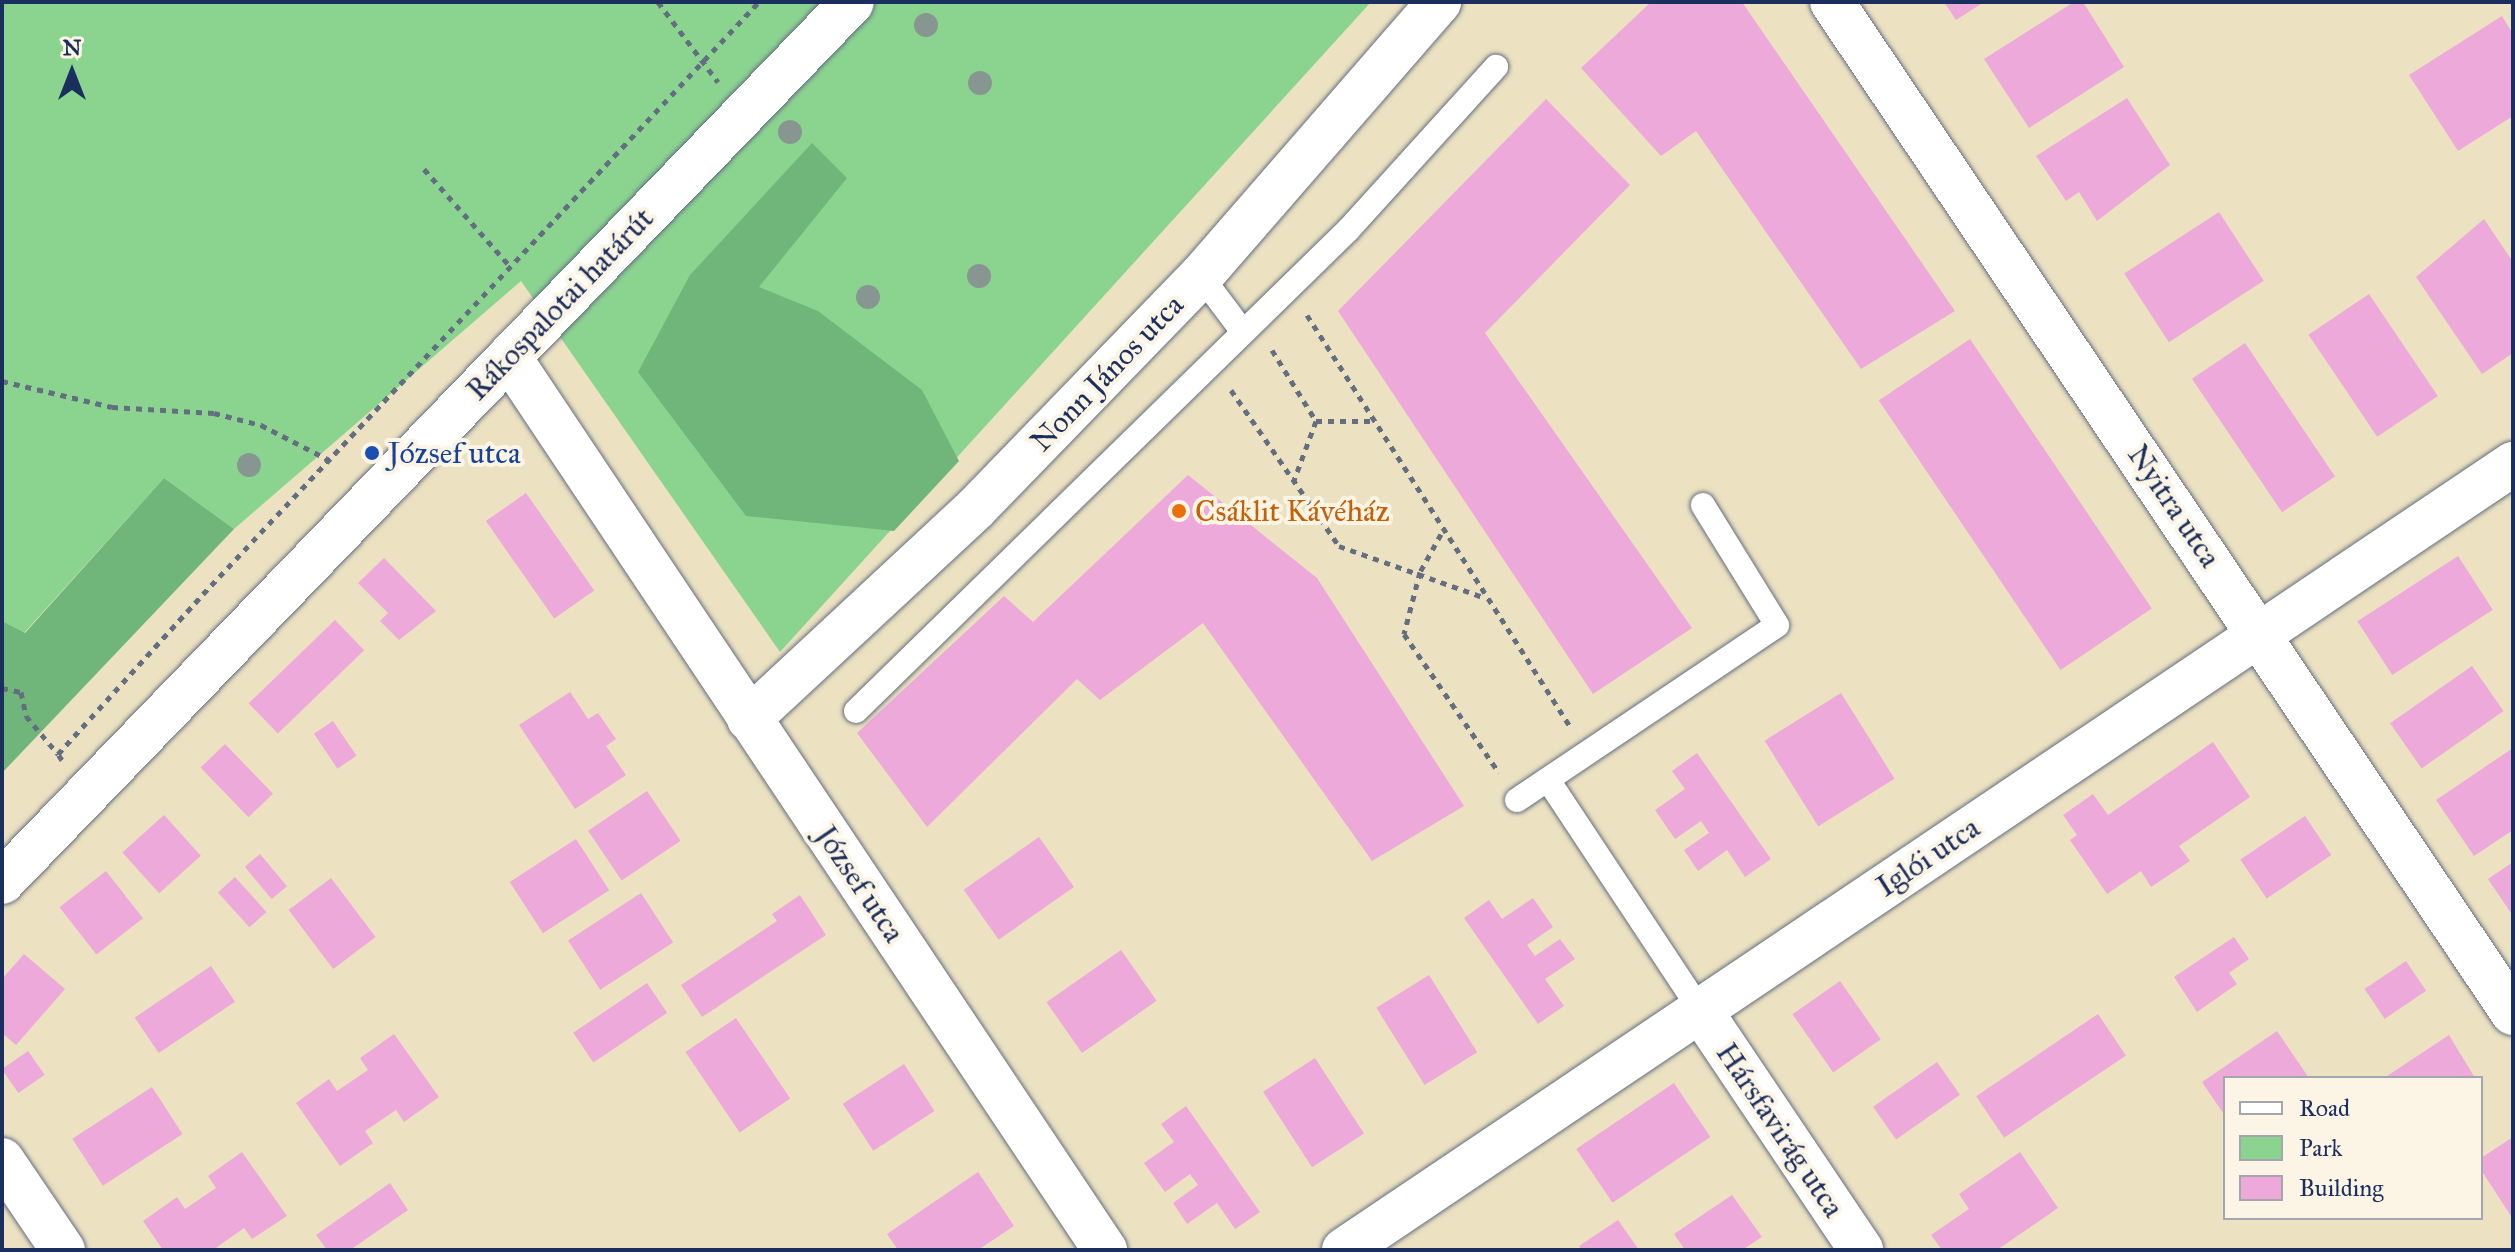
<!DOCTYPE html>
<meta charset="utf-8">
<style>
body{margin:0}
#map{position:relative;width:2515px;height:1252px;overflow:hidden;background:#ece2c1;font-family:"IM FELL Great Primer",serif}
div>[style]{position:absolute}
.green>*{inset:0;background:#8bd490}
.forest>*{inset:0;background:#70b67a}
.building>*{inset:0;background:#eda9da;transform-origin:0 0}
.path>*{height:5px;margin-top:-2.5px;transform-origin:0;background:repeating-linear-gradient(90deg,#646e81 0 6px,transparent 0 12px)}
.roads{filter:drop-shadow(0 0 2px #646e81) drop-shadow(0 0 2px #646e81)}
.service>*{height:24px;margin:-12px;padding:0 12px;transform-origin:12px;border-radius:12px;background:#fff}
.minor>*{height:44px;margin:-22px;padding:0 22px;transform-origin:22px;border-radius:22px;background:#fff}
.tertiary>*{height:44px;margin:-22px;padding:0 22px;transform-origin:22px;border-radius:22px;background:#fff}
.trees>*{width:24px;height:24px;margin:-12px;border-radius:50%;background:#889691}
.dots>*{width:22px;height:22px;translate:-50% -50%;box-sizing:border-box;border:4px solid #fcf5e5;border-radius:50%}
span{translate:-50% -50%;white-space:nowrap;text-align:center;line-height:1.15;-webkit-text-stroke:8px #fcf5e5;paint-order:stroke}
.street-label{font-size:30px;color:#1b2f5e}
.transit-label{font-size:30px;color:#164399}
.left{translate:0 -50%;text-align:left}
.food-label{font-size:30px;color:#c56008}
.frame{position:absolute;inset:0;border:4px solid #1b2f5e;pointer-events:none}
.legend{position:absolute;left:2223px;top:1076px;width:260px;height:144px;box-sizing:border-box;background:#fcf5e5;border:2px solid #a2a6af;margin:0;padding:10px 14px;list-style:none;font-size:24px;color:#1b2f5e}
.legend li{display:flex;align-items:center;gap:16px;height:40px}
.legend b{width:40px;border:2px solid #a2a6af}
.north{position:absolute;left:32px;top:32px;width:80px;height:80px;-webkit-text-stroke:6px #fcf5e5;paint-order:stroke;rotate:0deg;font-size:22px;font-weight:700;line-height:32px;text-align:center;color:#1b2f5e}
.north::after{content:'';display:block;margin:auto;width:28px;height:36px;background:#1b2f5e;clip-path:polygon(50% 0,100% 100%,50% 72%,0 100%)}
</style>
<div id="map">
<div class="green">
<i style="clip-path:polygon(2px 2px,1371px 2px,780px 652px,521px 281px,234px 529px,164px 478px,24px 633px,2px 621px)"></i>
</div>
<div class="forest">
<i style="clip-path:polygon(812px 143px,847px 178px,759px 287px,818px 311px,922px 390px,959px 461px,894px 531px,746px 516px,638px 372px,690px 275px)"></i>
<i style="clip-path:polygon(164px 478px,234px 529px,2px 773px,2px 621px,25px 633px)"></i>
</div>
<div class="building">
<i style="clip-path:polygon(1651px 2px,1742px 2px,1955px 311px,1861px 369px,1696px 131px,1661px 156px,1581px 68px)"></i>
<i style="clip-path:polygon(1944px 2px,1984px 2px,1956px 20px)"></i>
<i style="clip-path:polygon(2074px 2px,2083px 2px,2124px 67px,2029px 128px,1984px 59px)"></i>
<i style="clip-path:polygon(2502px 16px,2513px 34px,2513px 116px,2458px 151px,2409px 75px)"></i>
<i style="clip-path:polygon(2127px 98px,2170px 165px,2097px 221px,2079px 192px,2066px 201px,2036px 156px)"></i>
<i style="clip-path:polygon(1546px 99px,1630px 185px,1485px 333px,1692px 628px,1593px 694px,1338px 311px)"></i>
<i style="left:2219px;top:212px;width:82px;height:113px;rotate:57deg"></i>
<i style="clip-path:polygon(2484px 219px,2513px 262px,2513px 353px,2482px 374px,2416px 277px)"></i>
<i style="left:2369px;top:294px;width:123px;height:73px;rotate:56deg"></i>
<i style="left:1970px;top:339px;width:325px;height:110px;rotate:56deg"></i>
<i style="left:2245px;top:343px;width:161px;height:64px;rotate:56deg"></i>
<i style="clip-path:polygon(1188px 475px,1317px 578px,1464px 806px,1372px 861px,1203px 623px,1100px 700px,1077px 679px,927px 827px,857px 733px,1004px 596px,1033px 622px)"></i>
<i style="left:526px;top:493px;width:119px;height:49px;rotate:55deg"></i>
<i style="left:2458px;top:556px;width:64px;height:120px;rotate:57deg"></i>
<i style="clip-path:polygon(384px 558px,436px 611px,399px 640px,380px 621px,388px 613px,358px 583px)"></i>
<i style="left:335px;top:620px;width:42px;height:120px;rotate:46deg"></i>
<i style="left:2472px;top:666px;width:55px;height:100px;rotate:55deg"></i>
<i style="clip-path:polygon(570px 692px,588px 719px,598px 713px,616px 739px,606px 746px,626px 775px,575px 809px,519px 725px)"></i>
<i style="left:1841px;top:693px;width:101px;height:90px;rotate:58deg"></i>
<i style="left:333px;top:721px;width:42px;height:23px;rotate:56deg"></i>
<i style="clip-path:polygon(2213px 742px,2250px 797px,2179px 846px,2190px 861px,2151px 887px,2141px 871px,2107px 894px,2070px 840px,2077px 835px,2063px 815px,2093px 794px,2108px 815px)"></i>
<i style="left:225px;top:744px;width:69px;height:34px;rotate:46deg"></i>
<i style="clip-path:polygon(2513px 748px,2513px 830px,2474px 856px,2436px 800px)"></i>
<i style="clip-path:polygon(1697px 753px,1771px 859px,1745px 877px,1727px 850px,1698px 871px,1684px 850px,1709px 833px,1701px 821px,1675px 839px,1655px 810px,1685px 789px,1672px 771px)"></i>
<i style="left:647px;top:791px;width:60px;height:71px;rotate:56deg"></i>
<i style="left:164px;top:815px;width:55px;height:56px;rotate:48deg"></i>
<i style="left:2305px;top:816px;width:47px;height:78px;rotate:56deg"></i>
<i style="left:1039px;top:837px;width:61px;height:92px;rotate:55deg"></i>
<i style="left:576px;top:839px;width:61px;height:79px;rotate:57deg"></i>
<i style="left:260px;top:854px;width:42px;height:20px;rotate:50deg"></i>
<i style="clip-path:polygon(2513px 862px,2513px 916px,2488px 879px)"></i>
<i style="left:106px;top:871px;width:60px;height:59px;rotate:52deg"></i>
<i style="left:235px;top:877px;width:47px;height:23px;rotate:48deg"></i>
<i style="left:331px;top:878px;width:74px;height:53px;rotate:53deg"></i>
<i style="left:641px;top:893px;width:59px;height:87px;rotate:57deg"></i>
<i style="clip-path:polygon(800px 895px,826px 935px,702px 1017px,681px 985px,777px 921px,772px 914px)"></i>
<i style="clip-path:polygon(1533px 898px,1553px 927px,1527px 945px,1535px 956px,1560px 939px,1575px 959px,1545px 979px,1564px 1006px,1538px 1024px,1464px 918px,1489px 900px,1502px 919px)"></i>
<i style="clip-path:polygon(2234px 937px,2249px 959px,2229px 973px,2237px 984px,2197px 1012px,2174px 977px)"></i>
<i style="left:1121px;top:950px;width:62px;height:91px;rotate:55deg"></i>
<i style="clip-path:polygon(24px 954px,65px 989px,16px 1045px,2px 1033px,2px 979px)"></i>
<i style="left:2406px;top:961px;width:36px;height:50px;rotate:56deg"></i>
<i style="left:211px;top:966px;width:43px;height:92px;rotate:56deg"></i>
<i style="left:1429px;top:975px;width:91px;height:62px;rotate:58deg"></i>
<i style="left:1840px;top:981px;width:71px;height:58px;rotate:55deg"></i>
<i style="left:647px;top:983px;width:36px;height:89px;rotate:56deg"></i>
<i style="left:2098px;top:1014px;width:50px;height:147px;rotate:56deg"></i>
<i style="left:736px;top:1018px;width:97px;height:61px;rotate:56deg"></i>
<i style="clip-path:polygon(2277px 1031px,2309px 1078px,2225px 1078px,2225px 1116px,2202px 1082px)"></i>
<i style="clip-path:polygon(394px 1034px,439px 1097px,404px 1122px,396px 1110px,365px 1131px,373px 1143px,340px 1166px,296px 1103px,329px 1079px,337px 1091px,368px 1070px,360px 1058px)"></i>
<i style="clip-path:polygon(2449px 1035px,2475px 1078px,2384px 1078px)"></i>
<i style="left:28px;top:1051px;width:29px;height:32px;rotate:55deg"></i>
<i style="left:1315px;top:1058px;width:90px;height:62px;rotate:57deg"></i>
<i style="left:1937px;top:1062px;width:40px;height:78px;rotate:55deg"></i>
<i style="left:904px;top:1064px;width:56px;height:73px;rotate:57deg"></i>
<i style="left:1674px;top:1083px;width:65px;height:118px;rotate:56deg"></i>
<i style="left:152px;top:1087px;width:56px;height:95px;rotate:57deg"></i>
<i style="clip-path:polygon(1186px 1106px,1260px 1212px,1235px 1229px,1217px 1203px,1187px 1224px,1173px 1203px,1198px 1185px,1190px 1174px,1165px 1192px,1144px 1163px,1174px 1142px,1161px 1124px)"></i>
<i style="clip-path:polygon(2513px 1137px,2513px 1219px,2481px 1170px,2481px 1158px)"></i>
<i style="clip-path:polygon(242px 1152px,287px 1216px,252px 1239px,244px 1228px,213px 1250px,163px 1250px,143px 1221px,177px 1197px,185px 1209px,216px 1188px,208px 1176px)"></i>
<i style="clip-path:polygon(2020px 1152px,2058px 1208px,1997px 1250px,1942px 1250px,1931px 1235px,1969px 1209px,1959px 1194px)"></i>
<i style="clip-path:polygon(978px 1172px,1014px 1226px,978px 1250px,898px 1250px,887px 1234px)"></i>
<i style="clip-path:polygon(390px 1183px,408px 1210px,350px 1250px,327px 1250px,316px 1235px)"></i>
<i style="clip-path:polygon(1732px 1195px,1762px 1237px,1742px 1250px,1685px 1250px,1674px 1234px)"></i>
<i style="clip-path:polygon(1618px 1220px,1639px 1250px,1582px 1250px,1579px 1246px)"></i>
</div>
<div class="path">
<i style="left:658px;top:2px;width:100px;rotate:53.1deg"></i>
<i style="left:424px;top:169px;width:128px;rotate:48.5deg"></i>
<i style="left:1307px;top:315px;width:490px;rotate:57.4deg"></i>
<i style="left:1272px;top:350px;width:84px;rotate:58.2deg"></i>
<i style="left:1316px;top:421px;width:63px;rotate:110.4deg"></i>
<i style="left:2px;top:381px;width:113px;rotate:13.3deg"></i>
<i style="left:112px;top:407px;width:102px;rotate:3.4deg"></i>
<i style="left:214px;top:413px;width:49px;rotate:14.3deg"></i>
<i style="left:261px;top:425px;width:76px;rotate:27.2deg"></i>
<i style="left:1231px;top:390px;width:190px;rotate:55.3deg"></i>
<i style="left:1339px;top:546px;width:153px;rotate:19.5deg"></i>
<i style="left:1316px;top:421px;width:55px"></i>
<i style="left:1441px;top:534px;width:43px;rotate:118.9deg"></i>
<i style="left:1420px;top:572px;width:64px;rotate:104.5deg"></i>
<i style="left:1404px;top:634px;width:168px;rotate:55.6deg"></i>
<i style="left:2px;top:688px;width:19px;rotate:12deg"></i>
<i style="left:21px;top:692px;width:25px;rotate:78deg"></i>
<i style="left:26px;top:716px;width:50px;rotate:49.9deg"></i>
<i style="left:62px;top:760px;width:7px;rotate:-124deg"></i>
<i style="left:58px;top:754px;width:216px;rotate:-47.8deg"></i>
<i style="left:203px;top:594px;width:812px;rotate:-46.8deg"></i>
</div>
<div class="roads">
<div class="service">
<i style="left:1201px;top:276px;width:70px;rotate:53.1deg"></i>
<i style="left:856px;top:711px;width:689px;rotate:-44.35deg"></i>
<i style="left:1349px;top:229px;width:219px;rotate:-47.8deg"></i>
<i style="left:1548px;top:780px;width:276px;rotate:56.5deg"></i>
<i style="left:1517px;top:800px;width:313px;rotate:-33.9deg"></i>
<i style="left:1777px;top:625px;width:141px;rotate:-121.7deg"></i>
</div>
<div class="minor">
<i style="left:1832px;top:2px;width:1219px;rotate:56.04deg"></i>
<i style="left:749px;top:719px;width:309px;rotate:-42.9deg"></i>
<i style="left:975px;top:509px;width:325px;rotate:-45.9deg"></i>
<i style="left:1201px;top:276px;width:363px;rotate:-49deg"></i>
<i style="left:1700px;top:1010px;width:289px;rotate:56.1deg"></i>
<i style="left:2px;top:1160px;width:109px;rotate:55.9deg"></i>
<i style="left:1344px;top:1250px;width:1409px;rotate:-33.92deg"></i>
</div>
<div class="tertiary">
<i style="left:509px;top:357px;width:1074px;rotate:56.28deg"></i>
<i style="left:2px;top:882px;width:1223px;rotate:-45.99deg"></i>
</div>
</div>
<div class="trees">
<i style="left:926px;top:25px"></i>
<i style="left:980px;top:83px"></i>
<i style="left:790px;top:132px"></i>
<i style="left:979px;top:276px"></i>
<i style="left:868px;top:297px"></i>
<i style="left:249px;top:465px"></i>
</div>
<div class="dots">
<i style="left:372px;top:453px;background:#1a4fb4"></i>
<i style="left:1179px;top:511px;background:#e8710a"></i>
</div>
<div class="street-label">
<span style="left:560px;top:304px;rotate:-46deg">Rákospalotai határút</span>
<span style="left:1107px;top:373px;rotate:-46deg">Nonn János utca</span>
<span style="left:2174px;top:506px;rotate:56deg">Nyitra utca</span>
<span style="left:1928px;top:857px;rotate:-34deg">Iglói utca</span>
<span style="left:860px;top:884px;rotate:56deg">József utca</span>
<span style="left:1780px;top:1130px;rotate:56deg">Hársfavirág utca</span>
</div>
<div class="transit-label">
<span class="left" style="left:388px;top:453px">József utca</span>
</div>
<div class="food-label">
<span class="left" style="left:1195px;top:511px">Csáklit Kávéház</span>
</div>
<div class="frame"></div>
<ul class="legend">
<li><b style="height:10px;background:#fff"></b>Road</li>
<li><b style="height:22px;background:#8bd490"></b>Park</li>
<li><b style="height:22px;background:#eda9da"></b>Building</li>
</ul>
<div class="north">N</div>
</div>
